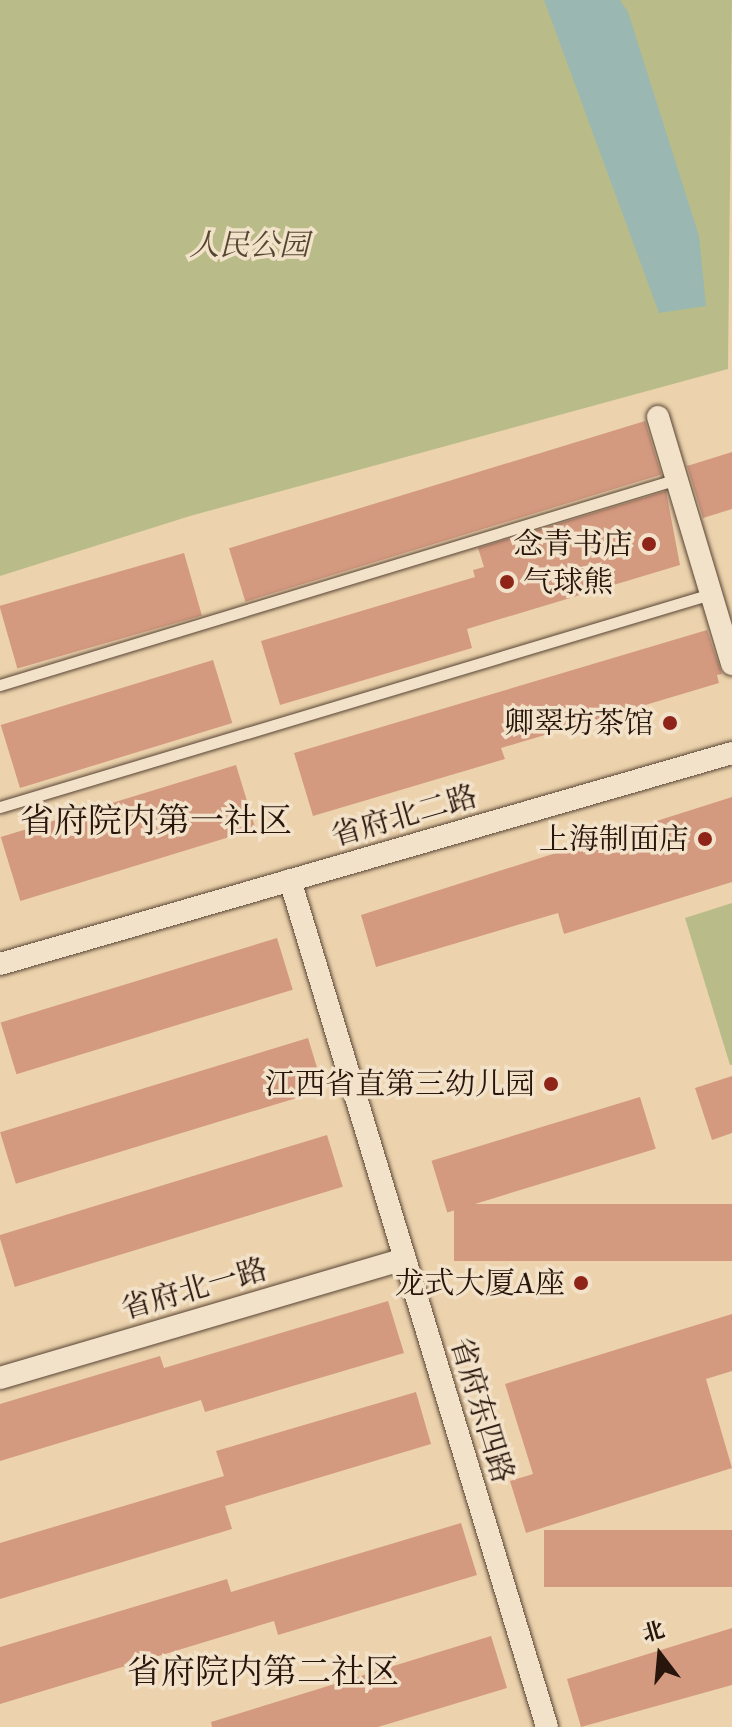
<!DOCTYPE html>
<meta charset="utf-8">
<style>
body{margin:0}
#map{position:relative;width:732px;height:1727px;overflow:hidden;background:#ecd3ad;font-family:"IM FELL Great Primer","Noto Serif SC",serif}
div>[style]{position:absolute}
.green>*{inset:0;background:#b9bc89}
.water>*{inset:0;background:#9ab7b1}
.building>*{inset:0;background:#d49a80;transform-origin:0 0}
.roads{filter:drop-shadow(0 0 2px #594434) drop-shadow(0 0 2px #594434)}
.service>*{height:11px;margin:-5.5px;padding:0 5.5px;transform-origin:5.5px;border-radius:5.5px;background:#f3e2ca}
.minor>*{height:22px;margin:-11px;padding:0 11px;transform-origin:11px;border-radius:11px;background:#f3e2ca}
.dots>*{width:22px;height:22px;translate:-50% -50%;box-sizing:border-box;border:4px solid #f3e2ca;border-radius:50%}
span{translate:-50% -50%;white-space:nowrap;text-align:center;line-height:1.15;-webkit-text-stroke:7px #f3e2ca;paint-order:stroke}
.park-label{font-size:30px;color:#544731;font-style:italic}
.poi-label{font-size:30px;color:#28150b}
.right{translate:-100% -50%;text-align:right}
.left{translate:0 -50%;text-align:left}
.street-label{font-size:30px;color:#28150b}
.quarter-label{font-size:34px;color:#28150b}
.north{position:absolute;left:620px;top:1615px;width:80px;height:80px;-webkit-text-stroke:6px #f3e2ca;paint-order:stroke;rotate:344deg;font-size:22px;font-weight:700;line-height:32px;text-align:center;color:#28150b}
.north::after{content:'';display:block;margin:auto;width:28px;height:36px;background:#28150b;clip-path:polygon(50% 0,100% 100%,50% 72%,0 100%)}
</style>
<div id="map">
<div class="green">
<i style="clip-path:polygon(0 0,732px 0,728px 369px,190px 516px,0 576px)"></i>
<i style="clip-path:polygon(732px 903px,732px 1065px,730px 1065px,685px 918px)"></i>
</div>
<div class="water">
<i style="clip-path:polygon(544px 0,620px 0,628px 12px,699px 236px,706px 306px,659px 313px)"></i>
</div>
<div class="building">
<i style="left:645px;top:421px;width:56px;height:435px;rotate:73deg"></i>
<i style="clip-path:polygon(732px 452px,732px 509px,703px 518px,687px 466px)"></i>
<i style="clip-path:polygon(666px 491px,680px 565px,467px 629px,472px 648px,280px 705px,261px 641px,475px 577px,473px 570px,484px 567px,478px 548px)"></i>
<i style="left:184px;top:553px;width:65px;height:192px;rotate:74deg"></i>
<i style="clip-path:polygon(707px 630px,722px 674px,717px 675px,719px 683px,501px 748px,505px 759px,313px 816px,294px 753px)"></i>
<i style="left:213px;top:660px;width:66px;height:222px;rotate:73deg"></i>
<i style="left:236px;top:765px;width:67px;height:246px;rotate:73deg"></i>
<i style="clip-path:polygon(732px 797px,732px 882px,564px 934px,558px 913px,376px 967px,361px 915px)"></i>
<i style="left:277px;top:938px;width:54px;height:289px;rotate:73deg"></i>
<i style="left:308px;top:1038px;width:54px;height:322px;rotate:73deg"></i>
<i style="clip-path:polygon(732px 1076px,732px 1133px,712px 1140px,695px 1088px)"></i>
<i style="left:640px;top:1097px;width:54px;height:218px;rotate:73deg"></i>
<i style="left:327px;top:1135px;width:54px;height:343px;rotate:73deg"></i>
<i style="left:732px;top:1204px;width:57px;height:278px;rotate:90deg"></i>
<i style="clip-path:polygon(388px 1301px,404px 1353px,205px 1412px,201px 1400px,0 1461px,0 1404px,160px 1356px,164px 1368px)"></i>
<i style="clip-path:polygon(732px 1314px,732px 1371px,706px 1379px,732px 1468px,526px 1533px,510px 1481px,533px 1474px,505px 1384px)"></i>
<i style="clip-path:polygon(416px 1392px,431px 1444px,225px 1506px,232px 1529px,0 1599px,0 1543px,224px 1476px,216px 1451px)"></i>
<i style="clip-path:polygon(461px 1523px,477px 1575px,278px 1635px,274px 1621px,0 1704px,0 1647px,227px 1579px,231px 1592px)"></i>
<i style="left:732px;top:1530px;width:57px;height:188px;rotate:90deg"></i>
<i style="clip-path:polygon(732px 1628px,732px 1685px,581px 1727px,567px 1679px)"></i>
<i style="clip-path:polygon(491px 1636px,507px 1688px,378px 1727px,212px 1727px,211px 1722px)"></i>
</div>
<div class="roads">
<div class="service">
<i style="left:0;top:685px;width:708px;rotate:-16.92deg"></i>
<i style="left:0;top:807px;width:742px;rotate:-16.68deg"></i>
</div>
<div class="minor">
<i style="left:658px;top:417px;width:258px;rotate:73.3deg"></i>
<i style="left:290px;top:880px;width:885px;rotate:73.12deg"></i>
<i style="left:0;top:964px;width:762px;rotate:-16.08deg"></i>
<i style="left:0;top:1378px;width:422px;rotate:-16.4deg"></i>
</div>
</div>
<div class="dots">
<i style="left:649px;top:544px;background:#8f2418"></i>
<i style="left:507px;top:582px;background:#8f2418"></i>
<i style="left:670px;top:723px;background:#8f2418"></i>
<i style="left:705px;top:839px;background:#8f2418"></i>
<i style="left:551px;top:1084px;background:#8f2418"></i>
<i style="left:581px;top:1283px;background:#8f2418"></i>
</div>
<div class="park-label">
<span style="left:249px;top:245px">人民公园</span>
</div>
<div class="poi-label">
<span class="right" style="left:633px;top:544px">念青书店</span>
<span class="left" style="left:523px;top:582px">气球熊</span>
<span class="right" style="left:654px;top:723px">卿翠坊茶馆</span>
<span class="right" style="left:689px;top:839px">上海制面店</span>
<span class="right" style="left:535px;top:1084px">江西省直第三幼儿园</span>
<span class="right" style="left:565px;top:1283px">龙式大厦A座</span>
</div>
<div class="street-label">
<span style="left:404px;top:816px;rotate:-16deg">省府北二路</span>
<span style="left:194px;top:1289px;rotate:-16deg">省府北一路</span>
<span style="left:482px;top:1410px;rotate:73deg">省府东四路</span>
</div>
<div class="quarter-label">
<span style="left:156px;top:821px">省府院内第一社区</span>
<span style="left:263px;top:1672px">省府院内第二社区</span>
</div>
<div class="north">北</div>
</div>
